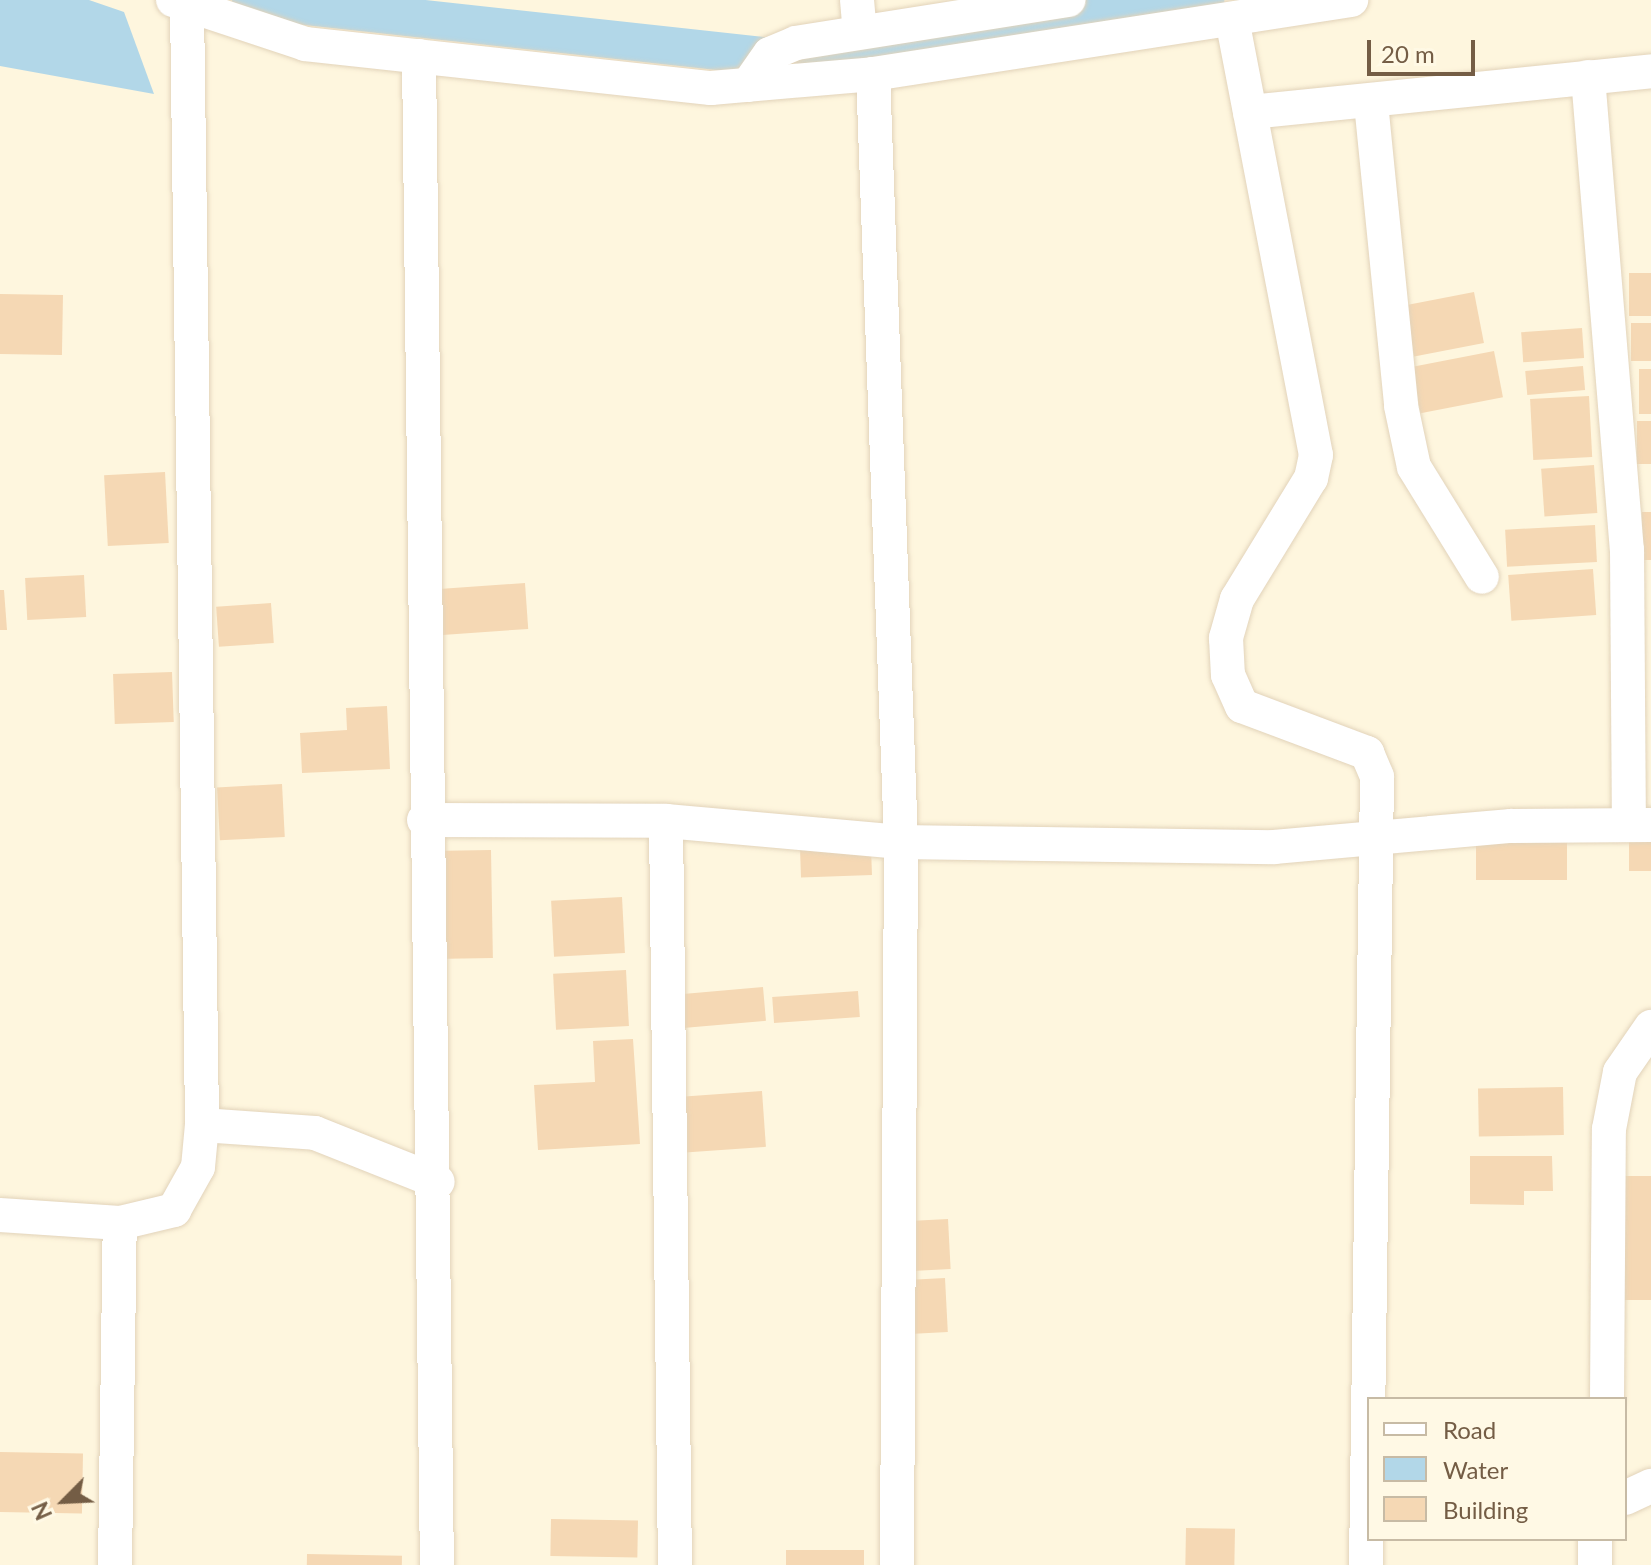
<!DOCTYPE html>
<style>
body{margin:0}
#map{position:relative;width:1651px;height:1565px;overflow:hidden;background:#fef6de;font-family:Lato,sans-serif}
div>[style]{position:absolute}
.water>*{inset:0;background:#b2d7e8}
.canal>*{height:38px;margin:-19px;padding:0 19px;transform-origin:19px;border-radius:19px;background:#b2d7e8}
.building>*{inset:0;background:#f5d8b4;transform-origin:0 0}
.roads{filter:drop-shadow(0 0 2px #e2d3ba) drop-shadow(0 0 2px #e2d3ba)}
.street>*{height:34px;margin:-17px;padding:0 17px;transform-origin:17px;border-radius:17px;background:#fff}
span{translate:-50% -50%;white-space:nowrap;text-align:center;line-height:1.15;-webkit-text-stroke:6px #fff9e5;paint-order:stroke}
.legend{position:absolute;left:1367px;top:1397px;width:260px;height:144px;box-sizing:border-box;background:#fff9e5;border:2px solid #c7bba5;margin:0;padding:10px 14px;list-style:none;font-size:24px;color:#745d45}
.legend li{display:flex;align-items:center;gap:16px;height:40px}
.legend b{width:40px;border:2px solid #c7bba5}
.north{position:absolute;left:24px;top:1461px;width:80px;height:80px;-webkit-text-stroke:6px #fff9e5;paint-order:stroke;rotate:246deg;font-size:22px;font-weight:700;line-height:32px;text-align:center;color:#745d45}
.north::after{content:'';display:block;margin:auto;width:28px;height:36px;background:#745d45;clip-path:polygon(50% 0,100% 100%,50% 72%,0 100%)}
.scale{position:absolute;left:1367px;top:40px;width:108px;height:36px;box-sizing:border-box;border:4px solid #745d45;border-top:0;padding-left:10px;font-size:24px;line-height:28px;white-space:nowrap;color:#745d45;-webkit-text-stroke:6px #fff9e5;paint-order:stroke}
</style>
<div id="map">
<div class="water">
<i style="clip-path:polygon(0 0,89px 0,124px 12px,154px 94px,0 66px)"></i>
</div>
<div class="canal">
<i style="left:251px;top:0;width:560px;rotate:6.25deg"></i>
<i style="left:808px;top:61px;width:402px;rotate:-8.7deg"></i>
</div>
<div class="building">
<i style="left:1629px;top:273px;width:22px;height:43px"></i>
<i style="left:1474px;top:292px;width:52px;height:71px;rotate:79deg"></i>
<i style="left:0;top:294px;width:63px;height:60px;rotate:1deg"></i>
<i style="left:1631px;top:323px;width:20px;height:38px"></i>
<i style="left:1582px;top:328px;width:30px;height:61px;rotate:86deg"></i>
<i style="left:1494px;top:351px;width:47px;height:84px;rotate:79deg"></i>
<i style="left:1583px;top:366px;width:24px;height:58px;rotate:85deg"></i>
<i style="left:1639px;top:369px;width:12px;height:45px"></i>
<i style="left:1589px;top:396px;width:61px;height:59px;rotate:87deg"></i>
<i style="left:1637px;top:421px;width:14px;height:43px"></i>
<i style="left:1594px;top:465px;width:48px;height:53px;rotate:86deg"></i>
<i style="left:165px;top:472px;width:71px;height:61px;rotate:87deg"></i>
<i style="left:1642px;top:512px;width:9px;height:48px"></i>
<i style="left:1595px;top:525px;width:37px;height:90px;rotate:87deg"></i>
<i style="left:1593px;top:569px;width:46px;height:85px;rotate:86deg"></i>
<i style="left:84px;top:575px;width:42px;height:59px;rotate:87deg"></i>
<i style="left:525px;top:583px;width:46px;height:86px;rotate:86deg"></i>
<i style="clip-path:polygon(0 590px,4px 590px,7px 630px,0 630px)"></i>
<i style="left:271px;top:603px;width:40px;height:55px;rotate:86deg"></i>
<i style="left:172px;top:672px;width:50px;height:59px;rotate:88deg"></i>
<i style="clip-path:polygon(387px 706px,390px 769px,302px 773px,300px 733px,347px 730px,346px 708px)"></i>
<i style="left:282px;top:784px;width:53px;height:65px;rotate:87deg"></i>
<i style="left:1629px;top:830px;width:22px;height:41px"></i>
<i style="left:1476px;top:832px;width:91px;height:48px"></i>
<i style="left:871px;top:847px;width:28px;height:71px;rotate:88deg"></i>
<i style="left:491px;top:850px;width:108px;height:60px;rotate:89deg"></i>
<i style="left:622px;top:897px;width:56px;height:71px;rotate:87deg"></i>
<i style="left:626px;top:970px;width:56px;height:73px;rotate:87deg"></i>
<i style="left:763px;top:987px;width:34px;height:83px;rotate:85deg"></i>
<i style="left:858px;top:991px;width:26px;height:86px;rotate:86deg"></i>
<i style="clip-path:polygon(633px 1039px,640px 1144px,538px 1150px,534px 1085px,595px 1082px,593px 1041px)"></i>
<i style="left:1563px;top:1087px;width:48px;height:85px;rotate:89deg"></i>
<i style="left:762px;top:1091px;width:56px;height:88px;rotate:86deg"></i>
<i style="clip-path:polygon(1470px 1156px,1552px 1156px,1553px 1191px,1524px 1191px,1524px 1205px,1470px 1204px)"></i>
<i style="left:1609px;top:1176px;width:42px;height:124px"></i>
<i style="left:948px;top:1219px;width:50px;height:48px;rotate:87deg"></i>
<i style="left:945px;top:1278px;width:54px;height:43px;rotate:87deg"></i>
<i style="left:0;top:1452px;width:83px;height:60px;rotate:1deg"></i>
<i style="left:551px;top:1519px;width:87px;height:37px;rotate:1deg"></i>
<i style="left:1186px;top:1528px;width:49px;height:37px;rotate:1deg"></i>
<i style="left:786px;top:1550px;width:78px;height:15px"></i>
<i style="left:307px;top:1554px;width:95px;height:11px;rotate:1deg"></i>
</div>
<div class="roads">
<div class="street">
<i style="left:173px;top:0;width:139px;rotate:18.4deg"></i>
<i style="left:305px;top:44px;width:408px;rotate:6.2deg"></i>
<i style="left:711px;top:88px;width:163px;rotate:-4.9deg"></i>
<i style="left:873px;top:74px;width:484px;rotate:-8.8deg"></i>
<i style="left:857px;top:0;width:32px;rotate:85deg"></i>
<i style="left:187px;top:5px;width:1120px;rotate:89.23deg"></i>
<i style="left:1232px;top:19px;width:444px;rotate:79.1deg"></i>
<i style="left:1316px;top:455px;width:24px;rotate:102deg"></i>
<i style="left:1311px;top:478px;width:142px;rotate:121.4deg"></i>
<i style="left:1237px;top:599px;width:41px;rotate:105.8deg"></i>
<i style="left:1226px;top:638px;width:37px;rotate:87deg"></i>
<i style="left:1228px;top:675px;width:34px;rotate:66deg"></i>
<i style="left:1242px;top:706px;width:134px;rotate:20.6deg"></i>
<i style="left:1367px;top:753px;width:26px;rotate:67deg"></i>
<i style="left:1377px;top:777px;width:788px;rotate:90.8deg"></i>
<i style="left:419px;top:56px;width:1509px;rotate:89.32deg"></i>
<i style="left:873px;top:74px;width:769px;rotate:87.91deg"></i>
<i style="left:901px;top:842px;width:723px;rotate:90.32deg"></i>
<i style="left:1588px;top:77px;width:475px;rotate:85.3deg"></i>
<i style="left:1627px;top:550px;width:275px;rotate:89.6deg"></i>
<i style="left:748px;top:85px;width:38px;rotate:-55deg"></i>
<i style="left:770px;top:54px;width:28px;rotate:-23deg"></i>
<i style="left:796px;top:43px;width:276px;rotate:-9deg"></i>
<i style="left:1371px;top:103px;width:304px;rotate:84.3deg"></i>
<i style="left:1401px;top:406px;width:62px;rotate:78deg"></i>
<i style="left:1414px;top:467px;width:129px;rotate:58.3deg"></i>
<i style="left:1250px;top:112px;width:403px;rotate:-5.8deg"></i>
<i style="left:424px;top:820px;width:242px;rotate:0.2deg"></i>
<i style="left:666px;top:821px;width:236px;rotate:5.1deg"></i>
<i style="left:901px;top:842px;width:373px;rotate:0.8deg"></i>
<i style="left:1274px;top:847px;width:238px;rotate:-5.1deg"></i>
<i style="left:1511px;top:826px;width:140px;rotate:-0.4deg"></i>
<i style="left:666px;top:821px;width:744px;rotate:89.31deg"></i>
<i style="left:0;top:1215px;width:120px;rotate:3.8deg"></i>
<i style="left:120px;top:1223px;width:56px;rotate:-13.5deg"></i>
<i style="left:174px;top:1210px;width:49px;rotate:-60.8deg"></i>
<i style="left:198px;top:1167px;width:42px;rotate:-84.6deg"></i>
<i style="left:202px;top:1125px;width:113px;rotate:4deg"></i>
<i style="left:315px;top:1133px;width:132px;rotate:21.7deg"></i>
<i style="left:1607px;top:1399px;width:270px;rotate:-89.6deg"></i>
<i style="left:1609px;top:1129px;width:58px;rotate:-79.1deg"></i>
<i style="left:1620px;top:1072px;width:55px;rotate:-55.4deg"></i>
<i style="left:1625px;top:1498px;width:29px;rotate:-25deg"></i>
<i style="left:1595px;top:1539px;width:26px;rotate:90deg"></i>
<i style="left:115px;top:1565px;width:342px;rotate:-89.2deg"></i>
</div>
</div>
<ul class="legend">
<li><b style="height:10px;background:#fff"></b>Road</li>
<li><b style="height:22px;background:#b2d7e8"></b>Water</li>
<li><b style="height:22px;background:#f5d8b4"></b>Building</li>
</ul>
<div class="north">N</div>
<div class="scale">20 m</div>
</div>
